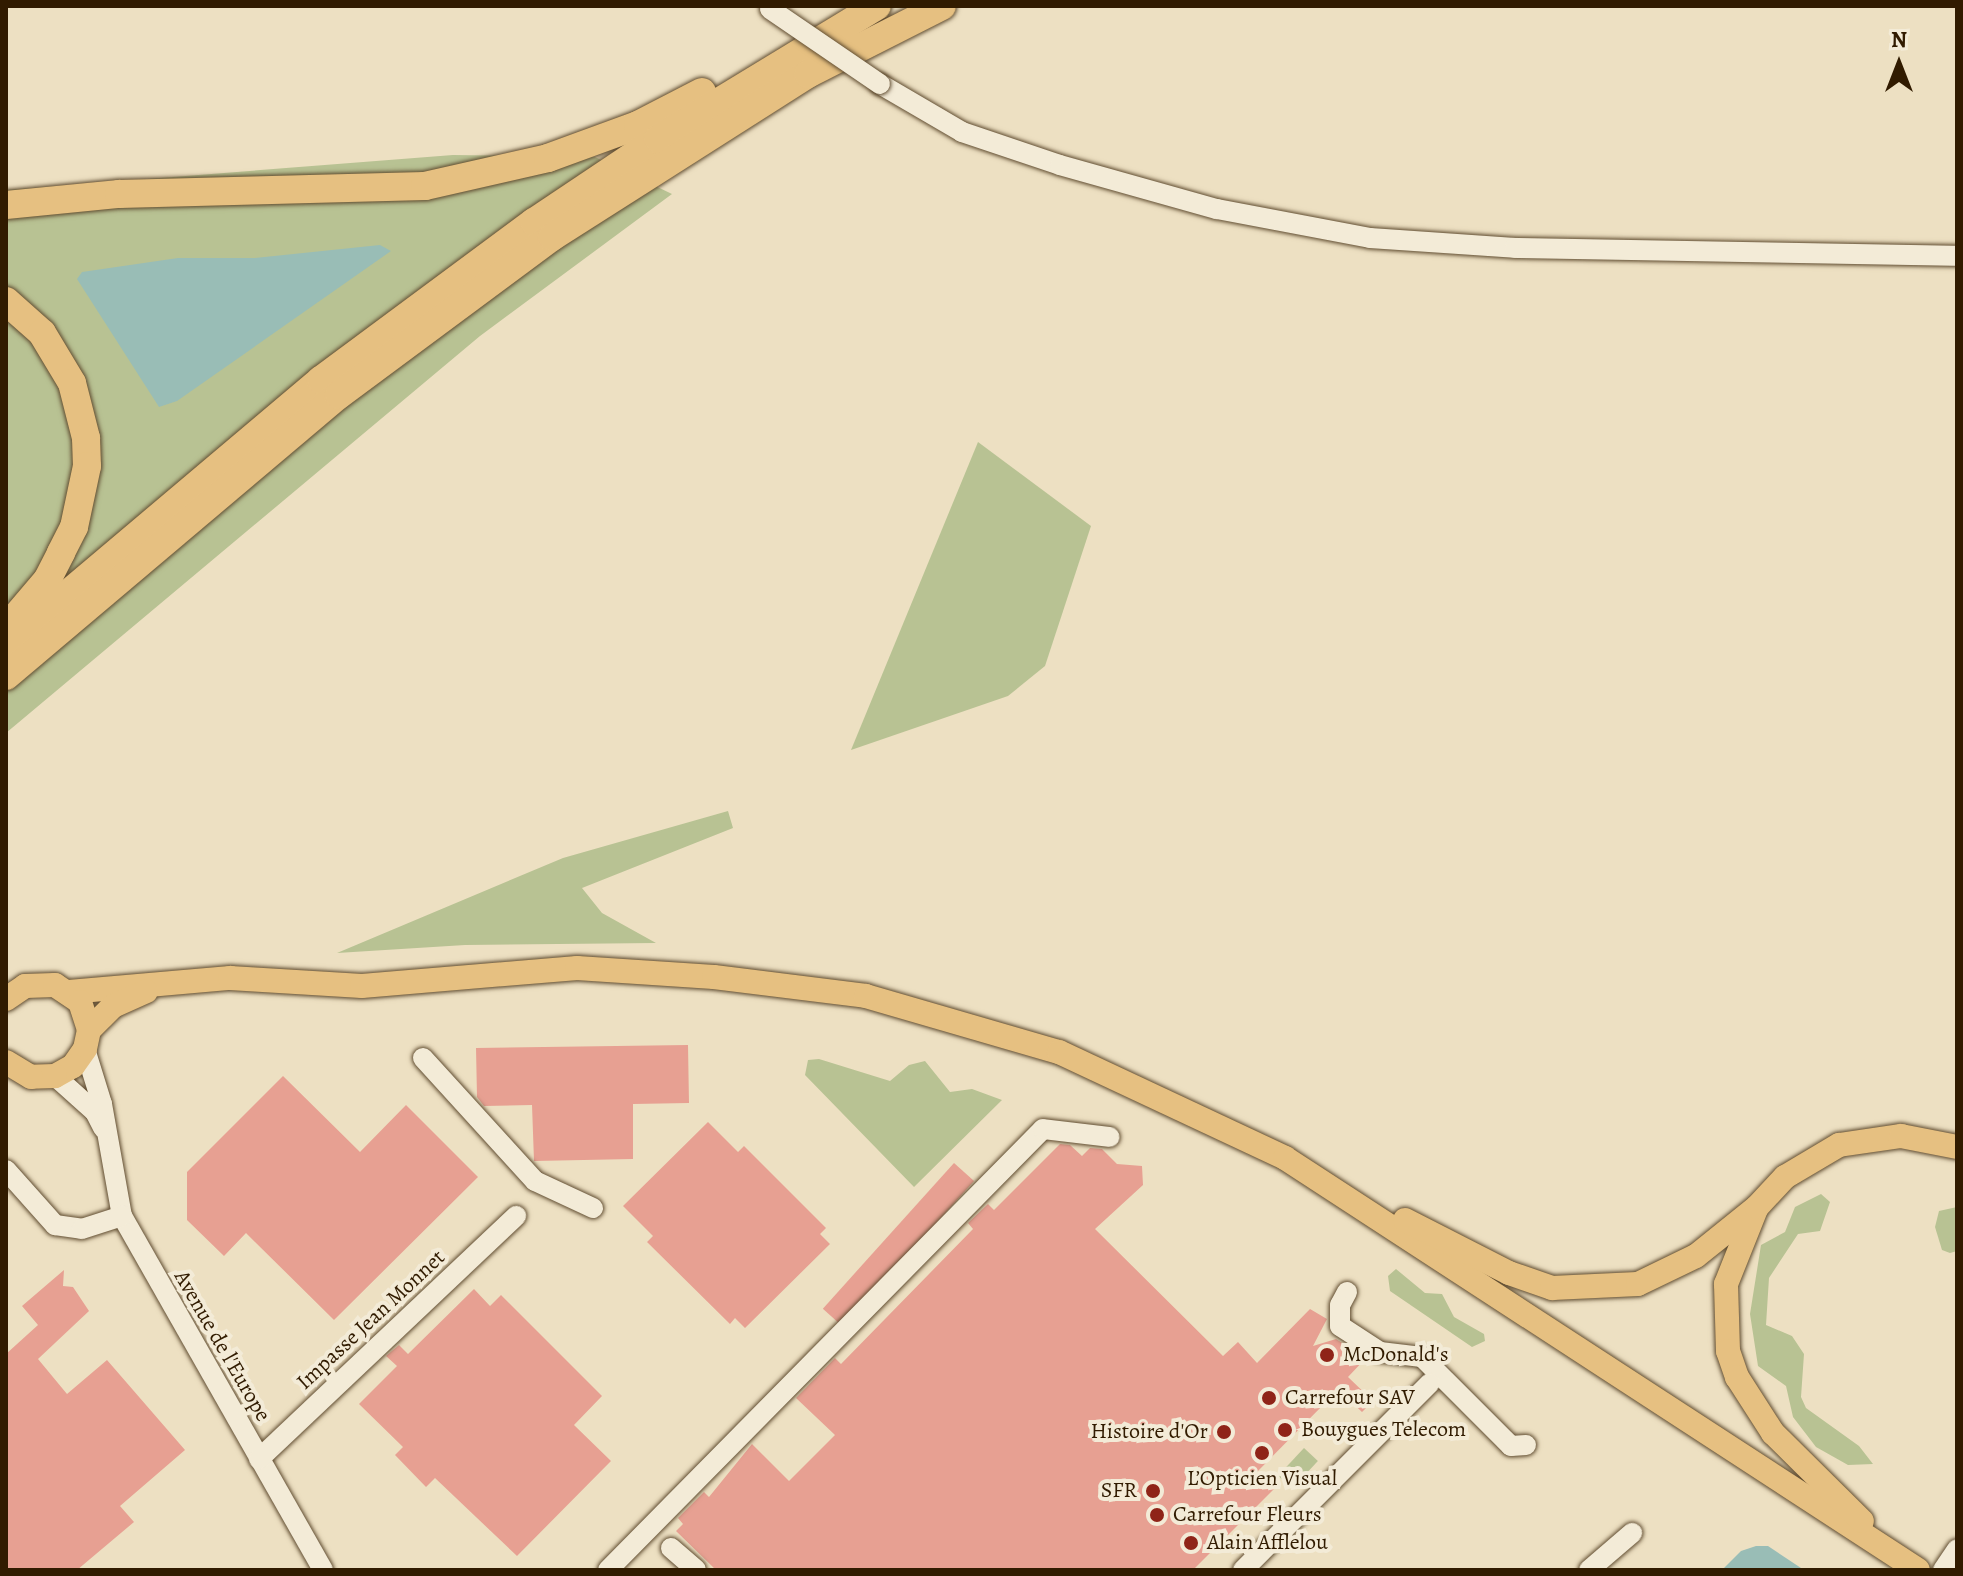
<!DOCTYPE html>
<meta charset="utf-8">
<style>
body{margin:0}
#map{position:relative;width:1963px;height:1576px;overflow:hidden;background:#ede0c2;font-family:Alegreya,serif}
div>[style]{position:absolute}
.green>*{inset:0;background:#b8c293;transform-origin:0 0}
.water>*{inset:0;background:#99bdb6}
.building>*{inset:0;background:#e7a092;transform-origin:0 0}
.roads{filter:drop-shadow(0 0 2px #604c30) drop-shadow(0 0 2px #604c30)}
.minor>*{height:20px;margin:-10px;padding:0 10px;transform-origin:10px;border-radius:10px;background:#f3ebd7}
.major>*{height:24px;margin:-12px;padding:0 12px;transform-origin:12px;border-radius:12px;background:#e6c081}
.highway>*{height:28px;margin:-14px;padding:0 14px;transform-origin:14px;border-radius:14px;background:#e6c081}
.bridges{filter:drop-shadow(0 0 2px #604c30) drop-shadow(0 0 2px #604c30)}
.minor-bridge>*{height:20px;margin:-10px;padding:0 10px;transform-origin:10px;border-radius:10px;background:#f3ebd7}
.dots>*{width:22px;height:22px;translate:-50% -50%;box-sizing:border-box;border:4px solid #f3ebd7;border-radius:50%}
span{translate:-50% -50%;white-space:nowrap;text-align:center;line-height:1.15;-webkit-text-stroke:8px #f3ebd7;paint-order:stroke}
.street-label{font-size:22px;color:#311b00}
.poi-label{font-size:22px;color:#311b00}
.left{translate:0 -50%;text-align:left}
.right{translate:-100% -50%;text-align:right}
.frame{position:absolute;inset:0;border:8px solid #311b00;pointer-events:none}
.north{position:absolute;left:1859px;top:24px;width:80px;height:80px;-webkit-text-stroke:6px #f3ebd7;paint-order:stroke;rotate:0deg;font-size:22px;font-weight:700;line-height:32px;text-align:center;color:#311b00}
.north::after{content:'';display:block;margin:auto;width:28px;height:36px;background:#311b00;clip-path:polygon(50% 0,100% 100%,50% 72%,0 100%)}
</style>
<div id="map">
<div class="green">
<i style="clip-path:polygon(453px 155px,595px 157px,672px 194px,480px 336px,6px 733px,6px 190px)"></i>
<i style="clip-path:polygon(978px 442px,1091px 526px,1045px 666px,1008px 696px,851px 750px)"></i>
<i style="clip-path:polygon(728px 811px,733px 828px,582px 888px,602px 913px,656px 943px,465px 945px,337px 953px,563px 858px)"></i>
<i style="clip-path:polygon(819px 1059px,890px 1081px,909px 1065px,925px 1061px,950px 1092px,972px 1089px,1002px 1100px,914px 1187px,805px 1075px,808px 1060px)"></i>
<i style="clip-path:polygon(1821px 1194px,1830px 1202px,1820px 1231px,1798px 1234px,1769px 1278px,1766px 1325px,1792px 1336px,1804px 1354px,1801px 1397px,1806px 1408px,1859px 1446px,1873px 1464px,1848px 1465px,1816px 1447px,1793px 1417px,1786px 1386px,1758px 1366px,1750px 1314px,1761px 1245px,1785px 1232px,1795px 1207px)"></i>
<i style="clip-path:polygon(1957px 1207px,1957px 1251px,1950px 1253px,1942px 1250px,1935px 1227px,1939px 1211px)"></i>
<i style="clip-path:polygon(1396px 1269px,1425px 1293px,1442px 1294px,1454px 1317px,1484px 1334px,1485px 1341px,1472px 1347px,1390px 1291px,1388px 1276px)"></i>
<i style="left:1304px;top:1448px;width:19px;height:38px;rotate:43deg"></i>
</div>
<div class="water">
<i style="clip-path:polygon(380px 245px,391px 251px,177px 401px,159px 407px,77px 279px,82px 272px,178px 258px,255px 258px)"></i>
<i style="clip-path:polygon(1756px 1546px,1768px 1546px,1804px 1570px,1722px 1570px,1741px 1551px)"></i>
</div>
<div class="building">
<i style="clip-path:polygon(688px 1045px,689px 1103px,633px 1104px,633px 1159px,534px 1161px,532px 1105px,484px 1106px,477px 1097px,476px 1048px)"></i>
<i style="clip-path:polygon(283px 1076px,360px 1152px,406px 1105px,478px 1177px,334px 1320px,246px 1233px,224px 1256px,187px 1220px,187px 1172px)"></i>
<i style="clip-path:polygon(708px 1122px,738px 1152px,744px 1146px,826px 1228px,820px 1234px,830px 1244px,745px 1328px,735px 1318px,730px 1324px,647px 1242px,653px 1236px,623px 1206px)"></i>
<i style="clip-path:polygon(1060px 1144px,1070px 1145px,1082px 1156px,1090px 1148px,1102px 1149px,1117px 1164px,1142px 1166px,1143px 1185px,1095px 1229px,1223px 1356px,1238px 1342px,1257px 1363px,1310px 1309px,1327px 1319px,1313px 1346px,1336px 1339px,1366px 1358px,1348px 1377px,1373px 1401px,1362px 1412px,1339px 1390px,1327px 1401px,1257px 1472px,1274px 1489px,1193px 1570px,716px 1570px,676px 1531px,683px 1524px,678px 1518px,704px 1492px,709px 1497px,752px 1444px,789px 1481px,835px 1435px,796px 1398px,835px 1358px,841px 1364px,973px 1229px,968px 1223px,988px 1204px,994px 1210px)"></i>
<i style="left:954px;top:1163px;width:27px;height:196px;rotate:42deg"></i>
<i style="clip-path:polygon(64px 1270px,63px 1286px,73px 1287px,89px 1311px,38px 1359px,67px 1394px,107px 1360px,185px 1450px,120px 1506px,134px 1522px,77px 1570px,6px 1570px,6px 1354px,38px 1325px,22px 1306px)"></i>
<i style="clip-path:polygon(474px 1289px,490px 1306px,501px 1295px,602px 1396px,574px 1425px,611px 1461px,517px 1556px,435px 1478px,426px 1487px,395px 1455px,403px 1447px,359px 1404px,397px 1366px,386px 1356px,399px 1345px,408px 1354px)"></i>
</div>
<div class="roads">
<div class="minor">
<i style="left:880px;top:84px;width:95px;rotate:30.3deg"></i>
<i style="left:962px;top:132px;width:103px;rotate:18.6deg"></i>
<i style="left:1060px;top:165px;width:163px;rotate:15.7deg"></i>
<i style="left:1217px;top:209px;width:156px;rotate:10.7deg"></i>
<i style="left:1370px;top:238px;width:145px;rotate:3.9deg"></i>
<i style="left:1515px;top:248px;width:442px;rotate:1deg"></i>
<i style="left:85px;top:1049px;width:58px;rotate:72.8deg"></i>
<i style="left:102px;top:1104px;width:114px;rotate:79.9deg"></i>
<i style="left:122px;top:1216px;width:407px;rotate:60.4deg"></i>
<i style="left:423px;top:1058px;width:166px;rotate:47.7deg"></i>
<i style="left:535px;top:1181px;width:64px;rotate:25deg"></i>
<i style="left:55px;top:1076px;width:54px;rotate:42deg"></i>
<i style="left:95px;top:1112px;width:18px;rotate:63deg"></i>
<i style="left:6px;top:1170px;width:74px;rotate:48.3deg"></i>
<i style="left:55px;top:1225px;width:27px;rotate:8deg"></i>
<i style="left:82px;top:1229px;width:42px;rotate:-18deg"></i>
<i style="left:1347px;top:1292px;width:15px;rotate:118deg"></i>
<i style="left:1340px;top:1305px;width:21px;rotate:90deg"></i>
<i style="left:1340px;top:1326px;width:48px;rotate:33deg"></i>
<i style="left:1380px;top:1352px;width:42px;rotate:6.8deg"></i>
<i style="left:1422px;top:1357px;width:126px;rotate:45deg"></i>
<i style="left:1511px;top:1446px;width:15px;rotate:-4deg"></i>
<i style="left:259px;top:1459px;width:354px;rotate:-43.4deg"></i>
<i style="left:671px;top:1548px;width:33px;rotate:41deg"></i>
<i style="left:608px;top:1570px;width:619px;rotate:-45.39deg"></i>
<i style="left:1043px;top:1129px;width:67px;rotate:6.8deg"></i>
<i style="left:1243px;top:1570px;width:264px;rotate:-45deg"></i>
<i style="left:1589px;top:1570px;width:57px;rotate:-40.7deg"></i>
<i style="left:1943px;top:1570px;width:25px;rotate:-56deg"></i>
</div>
<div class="major">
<i style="left:69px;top:992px;width:162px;rotate:-5deg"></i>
<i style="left:230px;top:978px;width:132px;rotate:3.5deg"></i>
<i style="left:362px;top:986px;width:216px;rotate:-4.8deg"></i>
<i style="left:577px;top:968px;width:137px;rotate:3.8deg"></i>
<i style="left:714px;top:977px;width:153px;rotate:7.1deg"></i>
<i style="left:866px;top:996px;width:201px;rotate:16.2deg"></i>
<i style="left:1059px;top:1052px;width:250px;rotate:25.1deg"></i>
<i style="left:1285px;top:1158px;width:755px;rotate:33.06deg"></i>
<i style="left:6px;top:999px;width:23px;rotate:-34deg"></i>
<i style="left:25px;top:986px;width:30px;rotate:-2deg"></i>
<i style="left:55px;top:985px;width:30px;rotate:34deg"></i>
<i style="left:80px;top:1002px;width:29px;rotate:72deg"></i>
<i style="left:89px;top:1030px;width:19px;rotate:102deg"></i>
<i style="left:85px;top:1049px;width:21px;rotate:125deg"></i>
<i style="left:73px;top:1066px;width:21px;rotate:151deg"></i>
<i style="left:55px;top:1076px;width:24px;rotate:178deg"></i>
<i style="left:31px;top:1077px;width:29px;rotate:-149deg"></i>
<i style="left:89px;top:1030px;width:34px;rotate:-45deg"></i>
<i style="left:113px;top:1006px;width:36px;rotate:-24deg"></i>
<i style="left:1756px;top:1209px;width:81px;rotate:111.8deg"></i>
<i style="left:1726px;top:1284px;width:67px;rotate:88.3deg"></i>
<i style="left:1728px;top:1351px;width:28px;rotate:71deg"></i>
<i style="left:1737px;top:1377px;width:67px;rotate:57.3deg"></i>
<i style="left:1773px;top:1433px;width:125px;rotate:44.7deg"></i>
<i style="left:1405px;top:1220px;width:117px;rotate:27deg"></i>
<i style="left:1509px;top:1273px;width:46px;rotate:19.2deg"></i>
<i style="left:1552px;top:1288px;width:86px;rotate:-2.7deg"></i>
<i style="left:1638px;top:1284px;width:64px;rotate:-25.8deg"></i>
<i style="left:1696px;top:1256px;width:78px;rotate:-38.8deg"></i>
<i style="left:1757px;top:1207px;width:41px;rotate:-47deg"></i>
<i style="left:1785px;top:1177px;width:63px;rotate:-30.7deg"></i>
<i style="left:1839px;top:1145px;width:63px;rotate:-8.3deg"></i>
<i style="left:1901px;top:1136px;width:57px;rotate:11.1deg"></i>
</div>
<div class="highway">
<i style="left:6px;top:205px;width:114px;rotate:-5.6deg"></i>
<i style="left:119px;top:194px;width:306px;rotate:-1.5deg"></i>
<i style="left:425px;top:186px;width:126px;rotate:-12.8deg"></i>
<i style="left:548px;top:158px;width:96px;rotate:-20.1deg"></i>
<i style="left:638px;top:125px;width:72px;rotate:-27.3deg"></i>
<i style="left:6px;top:301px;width:48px;rotate:41.6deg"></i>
<i style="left:42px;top:333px;width:58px;rotate:59deg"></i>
<i style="left:72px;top:383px;width:57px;rotate:75.7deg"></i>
<i style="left:86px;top:438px;width:28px;rotate:88deg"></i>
<i style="left:87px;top:466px;width:62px;rotate:102deg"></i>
<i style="left:74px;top:527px;width:29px;rotate:117deg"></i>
<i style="left:61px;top:553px;width:30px;rotate:117deg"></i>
<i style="left:47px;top:580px;width:62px;rotate:130.4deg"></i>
<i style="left:6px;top:646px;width:412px;rotate:-40.2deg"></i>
<i style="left:321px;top:380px;width:265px;rotate:-36.6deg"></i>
<i style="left:534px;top:222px;width:149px;rotate:-33.8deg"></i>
<i style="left:658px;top:139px;width:256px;rotate:-31.3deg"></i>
<i style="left:6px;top:676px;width:436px;rotate:-40.2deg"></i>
<i style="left:339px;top:395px;width:265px;rotate:-36.6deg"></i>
<i style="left:552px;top:237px;width:303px;rotate:-32.5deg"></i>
<i style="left:808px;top:74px;width:150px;rotate:-26.9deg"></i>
</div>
</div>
<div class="bridges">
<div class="minor-bridge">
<i style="left:770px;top:9px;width:133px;rotate:34.3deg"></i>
</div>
</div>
<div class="dots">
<i style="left:1327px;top:1355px;background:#8f2418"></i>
<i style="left:1269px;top:1398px;background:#8f2418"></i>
<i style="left:1285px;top:1430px;background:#8f2418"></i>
<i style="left:1224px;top:1432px;background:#8f2418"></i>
<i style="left:1262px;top:1453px;background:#8f2418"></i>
<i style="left:1153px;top:1491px;background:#8f2418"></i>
<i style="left:1157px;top:1515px;background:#8f2418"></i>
<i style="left:1191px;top:1543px;background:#8f2418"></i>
</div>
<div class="street-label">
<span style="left:371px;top:1320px;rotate:-43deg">Impasse Jean Monnet</span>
<span style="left:222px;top:1346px;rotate:60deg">Avenue de l'Europe</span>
</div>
<div class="poi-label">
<span class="left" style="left:1343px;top:1355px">McDonald's</span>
<span class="left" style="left:1285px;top:1398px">Carrefour SAV</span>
<span class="left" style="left:1301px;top:1430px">Bouygues Telecom</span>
<span class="right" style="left:1208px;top:1432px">Histoire d'Or</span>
<span style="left:1262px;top:1479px">L’Opticien Visual</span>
<span class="right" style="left:1137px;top:1491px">SFR</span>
<span class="left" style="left:1173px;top:1515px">Carrefour Fleurs</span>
<span class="left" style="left:1207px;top:1543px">Alain Afflelou</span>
</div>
<div class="frame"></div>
<div class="north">N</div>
</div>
